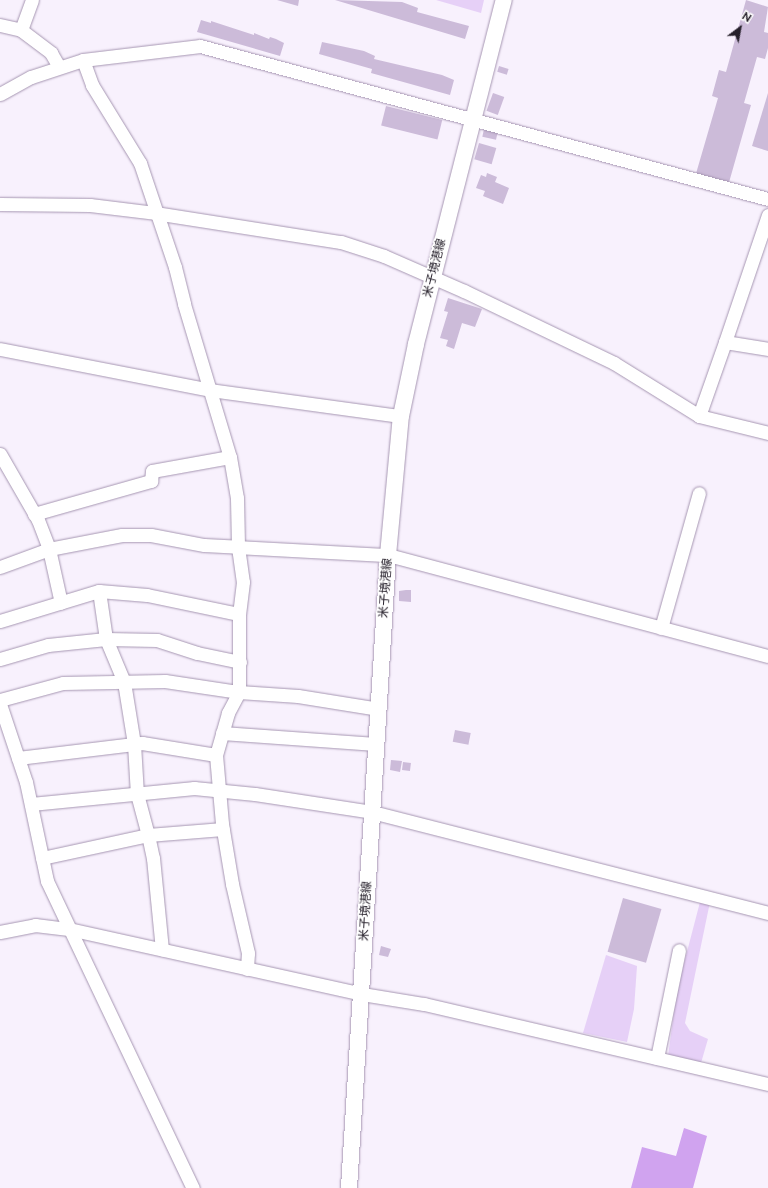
<!DOCTYPE html>
<meta charset="utf-8">
<style>
body{margin:0}
#map{position:relative;width:768px;height:1188px;overflow:hidden;background:#f8f1fd;font-family:Raleway,"Noto Sans JP",sans-serif}
div>[style]{position:absolute}
.green>*{inset:0;background:#e6d0f7}
.forest>*{inset:0;background:#d0a3ef}
.building>*{inset:0;background:#ccbbd9;transform-origin:0 0}
.roads{filter:drop-shadow(0 0 1px #a696b2) drop-shadow(0 0 1px #a696b2)}
.minor>*{height:13px;margin:-6.5px;padding:0 6.5px;transform-origin:6.5px;border-radius:6.5px;background:#fff}
.major>*{height:16px;margin:-8px;padding:0 8px;transform-origin:8px;border-radius:8px;background:#fff}
span{translate:-50% -50%;white-space:nowrap;text-align:center;line-height:1.15;-webkit-text-stroke:3px #fff;paint-order:stroke}
.street-label{font-size:12px;color:#26202b}
.north{position:absolute;left:720px;top:8px;width:40px;height:40px;-webkit-text-stroke:3px #fff;paint-order:stroke;rotate:32deg;font-size:11px;font-weight:700;line-height:16px;text-align:center;color:#26202b}
.north::after{content:'';display:block;margin:auto;width:14px;height:18px;background:#26202b;clip-path:polygon(50% 0,100% 100%,50% 72%,0 100%)}
</style>
<div id="map">
<div class="green">
<i style="clip-path:polygon(436px 0,484px 0,481px 13px)"></i>
<i style="clip-path:polygon(700px 902px,710px 902px,685px 1023px,690px 1031px,708px 1039px,701px 1063px,668px 1056px,677px 990px)"></i>
<i style="clip-path:polygon(606px 955px,637px 966px,634px 1009px,627px 1042px,583px 1033px)"></i>
</div>
<div class="forest">
<i style="clip-path:polygon(684px 1128px,707px 1136px,693px 1188px,631px 1188px,642px 1147px,676px 1156px)"></i>
</div>
<div class="building">
<i style="clip-path:polygon(277px 0,299px 0,298px 6px)"></i>
<i style="clip-path:polygon(335px 0,402px 2px,418px 8px,417px 12px,469px 26px,465px 39px)"></i>
<i style="clip-path:polygon(746px 0,768px 7px,764px 32px,768px 33px,768px 48px,765px 59px,757px 57px,744px 103px,751px 105px,728px 186px,695px 177px,718px 98px,712px 96px,719px 70px,726px 72px)"></i>
<i style="clip-path:polygon(201px 20px,211px 23px,211px 21px,254px 35px,254px 33px,269px 39px,270px 37px,276px 39px,284px 43px,280px 56px,197px 32px)"></i>
<i style="clip-path:polygon(322px 42px,364px 51px,375px 56px,374px 59px,442px 75px,454px 80px,450px 95px,371px 73px,372px 69px,319px 54px)"></i>
<i style="left:499px;top:66px;width:10px;height:6px;rotate:17deg"></i>
<i style="left:493px;top:93px;width:12px;height:19px;rotate:20deg"></i>
<i style="clip-path:polygon(768px 93px,768px 151px,752px 146px)"></i>
<i style="left:386px;top:106px;width:58px;height:20px;rotate:14deg"></i>
<i style="left:484px;top:129px;width:14px;height:8px;rotate:12deg"></i>
<i style="left:479px;top:143px;width:18px;height:17px;rotate:16deg"></i>
<i style="clip-path:polygon(487px 173px,497px 177px,495px 182px,509px 188px,503px 204px,483px 196px,485px 191px,476px 188px,481px 175px,486px 177px)"></i>
<i style="clip-path:polygon(448px 298px,482px 309px,475px 327px,462px 323px,454px 349px,446px 346px,448px 340px,440px 338px,448px 312px,444px 311px)"></i>
<i style="clip-path:polygon(406px 590px,411px 590px,411px 602px,399px 601px,399px 591px)"></i>
<i style="left:455px;top:730px;width:16px;height:12px;rotate:11deg"></i>
<i style="clip-path:polygon(391px 760px,402px 761px,400px 772px,390px 770px)"></i>
<i style="left:403px;top:762px;width:8px;height:8px;rotate:7deg"></i>
<i style="left:623px;top:898px;width:40px;height:56px;rotate:16deg"></i>
<i style="clip-path:polygon(381px 946px,391px 949px,388px 957px,379px 955px)"></i>
</div>
<div class="roads">
<div class="minor">
<i style="left:0;top:25px;width:22px;rotate:13deg"></i>
<i style="left:21px;top:30px;width:38px;rotate:37deg"></i>
<i style="left:51px;top:53px;width:16px;rotate:60deg"></i>
<i style="left:21px;top:30px;width:32px;rotate:-70deg"></i>
<i style="left:83px;top:60px;width:27px;rotate:70deg"></i>
<i style="left:92px;top:85px;width:92px;rotate:58.4deg"></i>
<i style="left:140px;top:163px;width:110px;rotate:71.4deg"></i>
<i style="left:175px;top:267px;width:38px;rotate:76deg"></i>
<i style="left:184px;top:304px;width:160px;rotate:73.3deg"></i>
<i style="left:230px;top:457px;width:42px;rotate:80.3deg"></i>
<i style="left:237px;top:498px;width:49px;rotate:88.8deg"></i>
<i style="left:238px;top:547px;width:35px;rotate:82deg"></i>
<i style="left:243px;top:582px;width:32px;rotate:97deg"></i>
<i style="left:239px;top:614px;width:78px;rotate:90deg"></i>
<i style="left:239px;top:692px;width:24px;rotate:118deg"></i>
<i style="left:228px;top:713px;width:44px;rotate:105.9deg"></i>
<i style="left:216px;top:755px;width:69px;rotate:85deg"></i>
<i style="left:222px;top:824px;width:61px;rotate:80.5deg"></i>
<i style="left:232px;top:884px;width:71px;rotate:76.9deg"></i>
<i style="left:248px;top:953px;width:16px;rotate:94deg"></i>
<i style="left:0;top:94px;width:35px;rotate:-29deg"></i>
<i style="left:31px;top:77px;width:55px;rotate:-18.1deg"></i>
<i style="left:83px;top:60px;width:118px;rotate:-6.8deg"></i>
<i style="left:200px;top:46px;width:588px;rotate:15.08deg"></i>
<i style="left:0;top:204px;width:90px;rotate:0.6deg"></i>
<i style="left:90px;top:205px;width:65px;rotate:7deg"></i>
<i style="left:155px;top:213px;width:188px;rotate:8.9deg"></i>
<i style="left:341px;top:242px;width:45px;rotate:18deg"></i>
<i style="left:384px;top:256px;width:87px;rotate:23.6deg"></i>
<i style="left:464px;top:291px;width:166px;rotate:25.6deg"></i>
<i style="left:614px;top:363px;width:100px;rotate:31.9deg"></i>
<i style="left:699px;top:416px;width:71px;rotate:13.8deg"></i>
<i style="left:725px;top:342px;width:134px;rotate:-71.3deg"></i>
<i style="left:0;top:349px;width:214px;rotate:11deg"></i>
<i style="left:210px;top:390px;width:193px;rotate:7.8deg"></i>
<i style="left:699px;top:416px;width:78px;rotate:-70.6deg"></i>
<i style="left:725px;top:342px;width:44px;rotate:9.2deg"></i>
<i style="left:0;top:454px;width:76px;rotate:60.1deg"></i>
<i style="left:38px;top:520px;width:31px;rotate:69deg"></i>
<i style="left:49px;top:549px;width:55px;rotate:77.5deg"></i>
<i style="left:34px;top:514px;width:122px;rotate:-15.8deg"></i>
<i style="left:151px;top:481px;width:10px;rotate:-84deg"></i>
<i style="left:152px;top:471px;width:79px;rotate:-10.2deg"></i>
<i style="left:0;top:567px;width:52px;rotate:-20.2deg"></i>
<i style="left:49px;top:549px;width:74px;rotate:-10.9deg"></i>
<i style="left:122px;top:535px;width:29px"></i>
<i style="left:151px;top:535px;width:54px;rotate:10.7deg"></i>
<i style="left:204px;top:545px;width:34px;rotate:3deg"></i>
<i style="left:238px;top:547px;width:150px;rotate:3.1deg"></i>
<i style="left:388px;top:555px;width:393px;rotate:14.9deg"></i>
<i style="left:99px;top:591px;width:49px;rotate:81.7deg"></i>
<i style="left:106px;top:639px;width:51px;rotate:1.1deg"></i>
<i style="left:157px;top:640px;width:42px;rotate:18deg"></i>
<i style="left:197px;top:653px;width:44px;rotate:11.8deg"></i>
<i style="left:0;top:621px;width:103px;rotate:-16.9deg"></i>
<i style="left:99px;top:591px;width:48px;rotate:4.8deg"></i>
<i style="left:147px;top:595px;width:94px;rotate:11.7deg"></i>
<i style="left:661px;top:628px;width:140px;rotate:-74.3deg"></i>
<i style="left:0;top:659px;width:50px;rotate:-16.3deg"></i>
<i style="left:48px;top:645px;width:58px;rotate:-5.9deg"></i>
<i style="left:106px;top:639px;width:47px;rotate:67.3deg"></i>
<i style="left:124px;top:682px;width:63px;rotate:80.8deg"></i>
<i style="left:134px;top:744px;width:50px;rotate:86.6deg"></i>
<i style="left:137px;top:794px;width:42px;rotate:75deg"></i>
<i style="left:148px;top:835px;width:75px;rotate:-4.6deg"></i>
<i style="left:0;top:700px;width:65px;rotate:-15.1deg"></i>
<i style="left:63px;top:683px;width:102px;rotate:-1.1deg"></i>
<i style="left:165px;top:681px;width:75px;rotate:8.5deg"></i>
<i style="left:239px;top:692px;width:59px;rotate:3.9deg"></i>
<i style="left:298px;top:696px;width:82px;rotate:9.1deg"></i>
<i style="left:0;top:704px;width:82px;rotate:71.6deg"></i>
<i style="left:26px;top:782px;width:101px;rotate:78deg"></i>
<i style="left:47px;top:881px;width:340px;rotate:64.6deg"></i>
<i style="left:222px;top:733px;width:154px;rotate:4.1deg"></i>
<i style="left:18px;top:758px;width:125px;rotate:-6.9deg"></i>
<i style="left:142px;top:743px;width:75px;rotate:9.2deg"></i>
<i style="left:31px;top:804px;width:164px;rotate:-5.6deg"></i>
<i style="left:194px;top:788px;width:61px;rotate:5.6deg"></i>
<i style="left:255px;top:794px;width:118px;rotate:8.7deg"></i>
<i style="left:372px;top:812px;width:409px;rotate:14.3deg"></i>
<i style="left:42px;top:858px;width:108px;rotate:-12.2deg"></i>
<i style="left:148px;top:835px;width:24px;rotate:78deg"></i>
<i style="left:153px;top:858px;width:92px;rotate:84.4deg"></i>
<i style="left:0;top:932px;width:36px;rotate:-11deg"></i>
<i style="left:35px;top:925px;width:34px;rotate:7deg"></i>
<i style="left:69px;top:929px;width:300px;rotate:12.5deg"></i>
<i style="left:362px;top:994px;width:63px;rotate:9.2deg"></i>
<i style="left:424px;top:1004px;width:353px;rotate:13.1deg"></i>
<i style="left:657px;top:1058px;width:110px;rotate:-78.5deg"></i>
</div>
<div class="major">
<i style="left:349px;top:1188px;width:634px;rotate:-86.47deg"></i>
<i style="left:388px;top:555px;width:140px;rotate:-84.7deg"></i>
<i style="left:401px;top:416px;width:74px;rotate:-78.2deg"></i>
<i style="left:416px;top:344px;width:355px;rotate:-75.7deg"></i>
</div>
</div>
<div class="street-label">
<span style="left:435px;top:268px;rotate:-76deg">米子境港線</span>
<span style="left:386px;top:588px;rotate:-86deg">米子境港線</span>
<span style="left:366px;top:911px;rotate:-87deg">米子境港線</span>
</div>
<div class="north">N</div>
</div>
